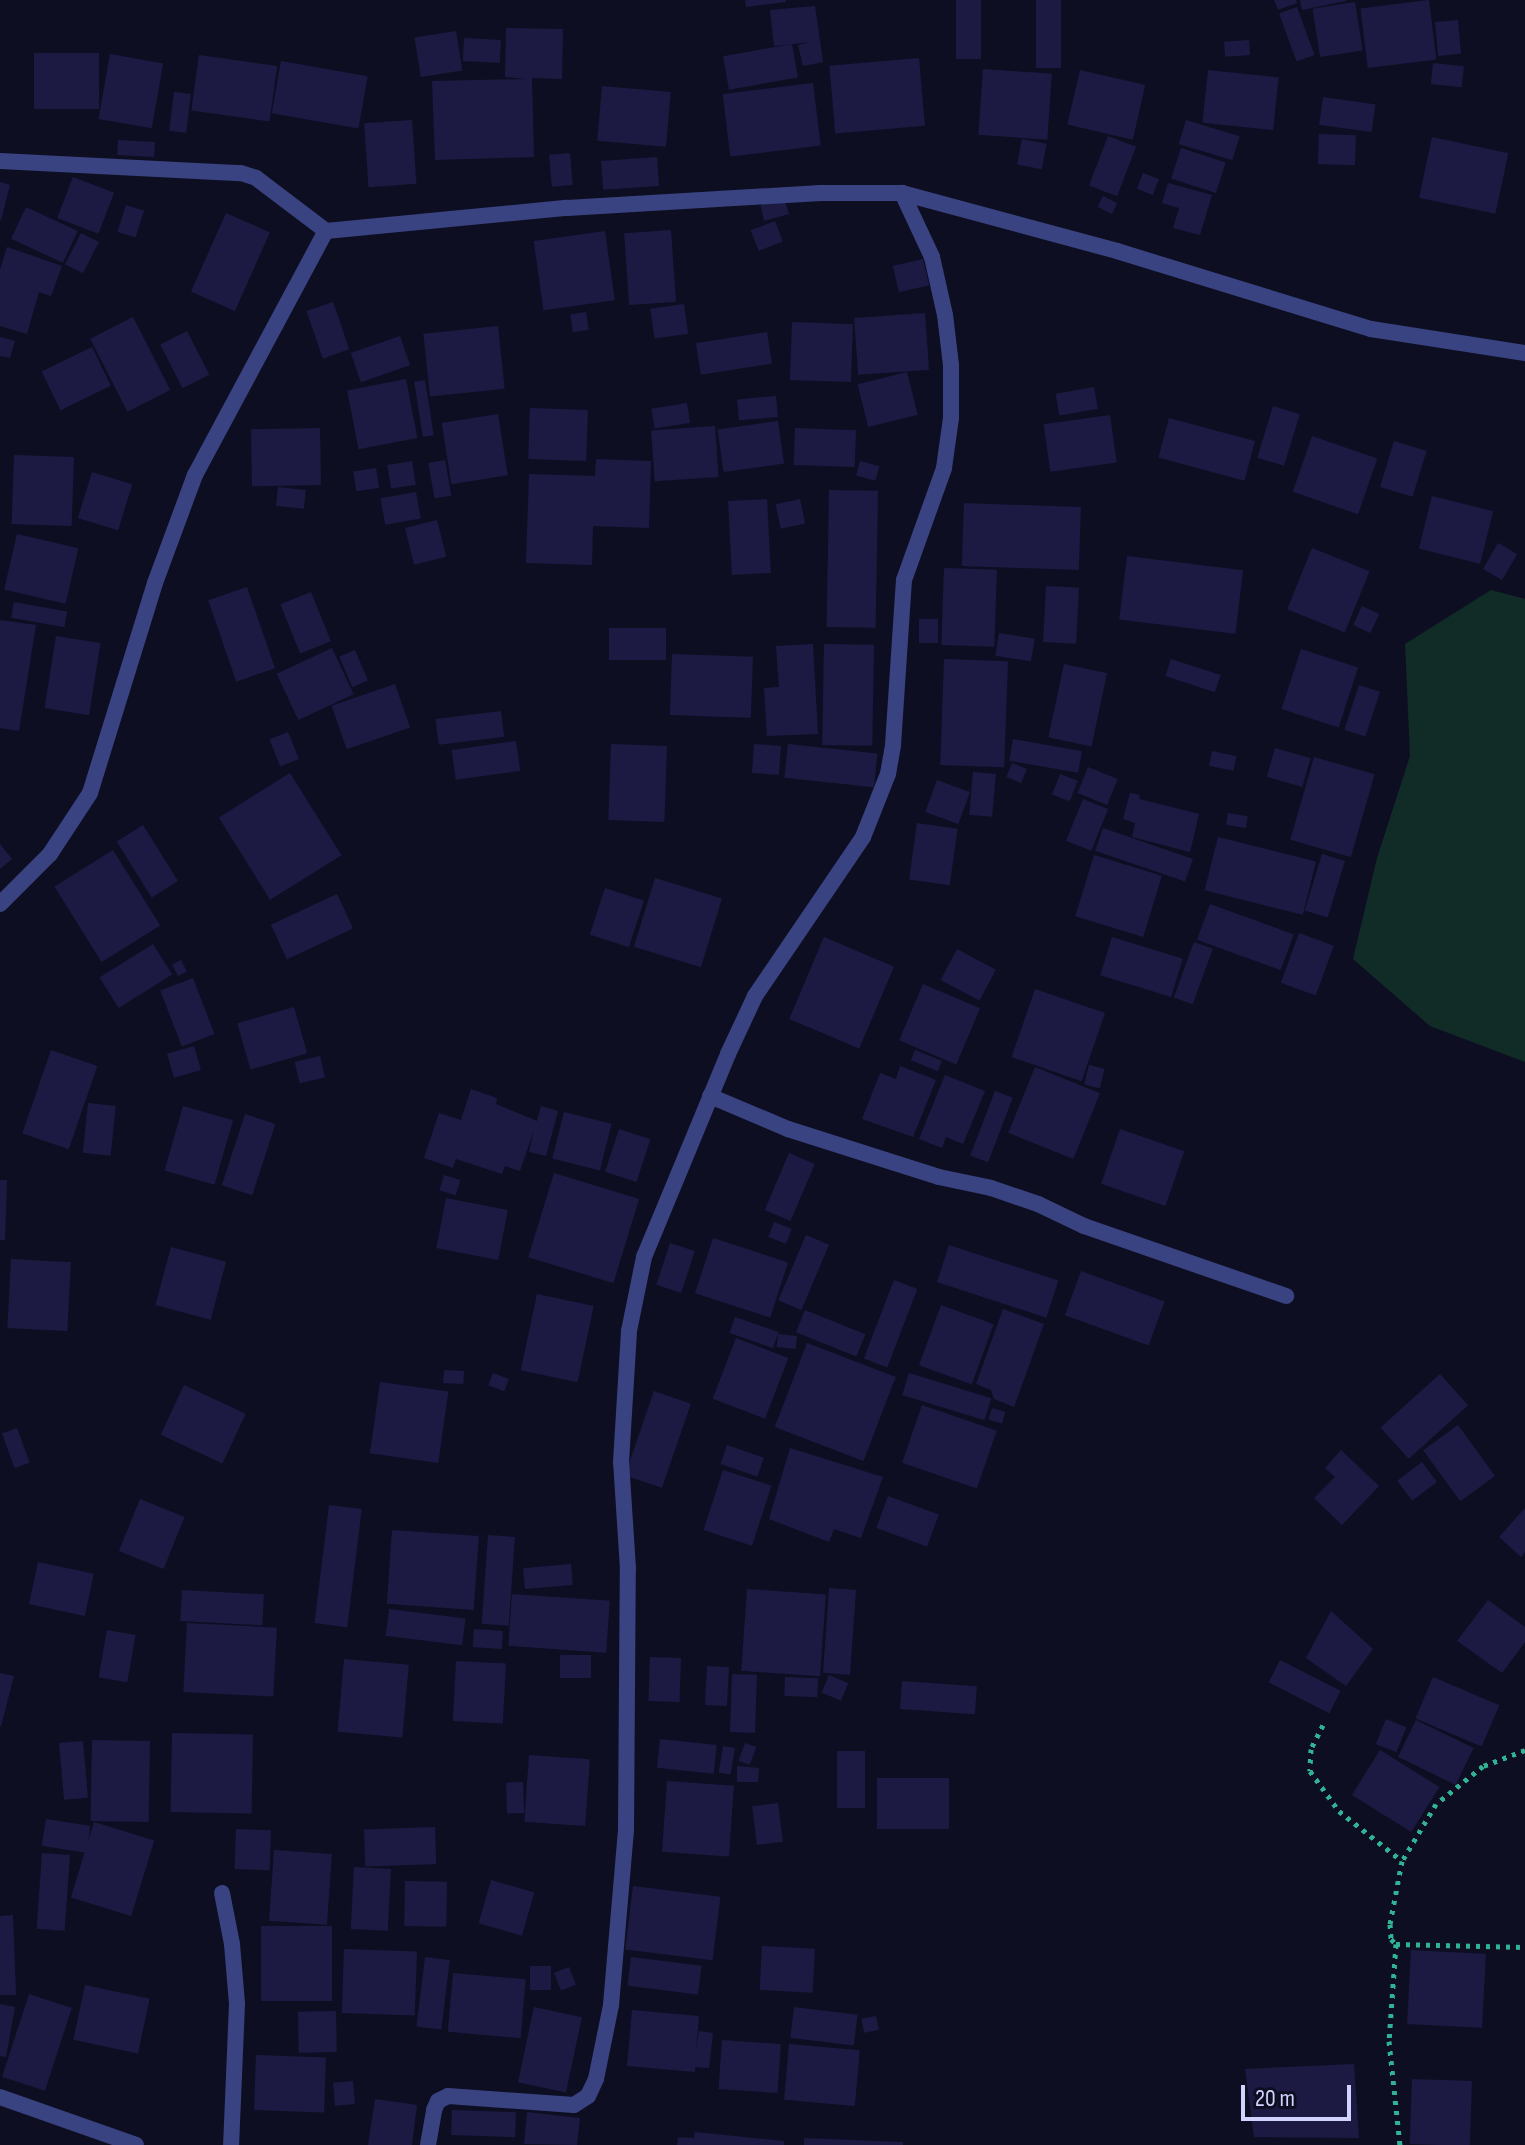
<!DOCTYPE html>
<style>
body{margin:0}
#map{position:relative;width:1525px;height:2145px;overflow:hidden;background:#0e0e22;font-family:"Sofia Sans Condensed",sans-serif}
div>[style]{position:absolute}
.green>*{inset:0;background:#112c27}
.building>*{inset:0;background:#1c1a43;transform-origin:0 0}
.path>*{height:5px;margin-top:-2.5px;transform-origin:0;background:repeating-linear-gradient(90deg,#30b295 0 4px,transparent 0 10px)}
.minor>*{height:16px;margin:-8px;padding:0 8px;transform-origin:8px;border-radius:8px;background:#3a4381}
span{translate:-50% -50%;white-space:nowrap;text-align:center;line-height:1.15;-webkit-text-stroke:6px #0e0e22;paint-order:stroke}
.scale{position:absolute;left:1241px;top:2085px;width:110px;height:36px;box-sizing:border-box;border:4px solid #d0d3fe;border-top:0;padding-left:10px;font-size:24px;line-height:28px;white-space:nowrap;color:#d0d3fe;-webkit-text-stroke:6px #0e0e22;paint-order:stroke}
</style>
<div id="map">
<div class="green">
<i style="clip-path:polygon(1491px 590px,1525px 599px,1525px 1062px,1430px 1026px,1353px 959px,1377px 858px,1410px 756px,1405px 644px)"></i>
</div>
<div class="building">
<i style="clip-path:polygon(745px 0,786px 0,786px 2px,746px 7px)"></i>
<i style="left:956px;top:0;width:25px;height:59px"></i>
<i style="left:1036px;top:0;width:25px;height:68px"></i>
<i style="clip-path:polygon(1274px 0,1296px 0,1297px 3px,1278px 10px)"></i>
<i style="clip-path:polygon(1300px 0,1346px 0,1346px 1px,1302px 10px)"></i>
<i style="left:1429px;top:0;width:60px;height:69px;rotate:83deg"></i>
<i style="left:1355px;top:2px;width:49px;height:43px;rotate:81deg"></i>
<i style="clip-path:polygon(815px 6px,823px 62px,803px 66px,798px 45px,811px 42px,774px 46px,770px 10px)"></i>
<i style="left:1297px;top:7px;width:51px;height:19px;rotate:70deg"></i>
<i style="left:1458px;top:20px;width:34px;height:23px;rotate:85deg"></i>
<i style="clip-path:polygon(506px 28px,563px 29px,562px 79px,532px 78px,534px 157px,435px 160px,432px 81px,526px 79px,505px 77px)"></i>
<i style="left:456px;top:31px;width:40px;height:42px;rotate:81deg"></i>
<i style="left:464px;top:38px;width:37px;height:23px;rotate:3deg"></i>
<i style="left:1249px;top:40px;width:15px;height:25px;rotate:86deg"></i>
<i style="left:792px;top:44px;width:34px;height:70px;rotate:80deg"></i>
<i style="left:34px;top:53px;width:65px;height:56px"></i>
<i style="left:110px;top:54px;width:54px;height:66px;rotate:10deg"></i>
<i style="left:199px;top:55px;width:79px;height:56px;rotate:8deg"></i>
<i style="left:919px;top:58px;width:68px;height:90px;rotate:85deg"></i>
<i style="left:281px;top:61px;width:88px;height:53px;rotate:10deg"></i>
<i style="left:1433px;top:63px;width:31px;height:21px;rotate:6deg"></i>
<i style="left:983px;top:69px;width:69px;height:66px;rotate:4deg"></i>
<i style="left:1080px;top:70px;width:67px;height:56px;rotate:13deg"></i>
<i style="left:1208px;top:70px;width:71px;height:53px;rotate:6deg"></i>
<i style="left:813px;top:83px;width:63px;height:91px;rotate:83deg"></i>
<i style="left:602px;top:86px;width:69px;height:55px;rotate:5deg"></i>
<i style="left:174px;top:92px;width:17px;height:39px;rotate:7deg"></i>
<i style="left:1323px;top:97px;width:53px;height:28px;rotate:8deg"></i>
<i style="left:412px;top:120px;width:64px;height:48px;rotate:86deg"></i>
<i style="left:1186px;top:120px;width:56px;height:25px;rotate:17deg"></i>
<i style="left:1319px;top:134px;width:37px;height:30px;rotate:2deg"></i>
<i style="left:1108px;top:136px;width:30px;height:53px;rotate:21deg"></i>
<i style="left:1432px;top:137px;width:78px;height:62px;rotate:12deg"></i>
<i style="left:1022px;top:139px;width:25px;height:26px;rotate:11deg"></i>
<i style="left:118px;top:140px;width:37px;height:15px;rotate:3deg"></i>
<i style="left:1181px;top:148px;width:47px;height:32px;rotate:18deg"></i>
<i style="left:570px;top:153px;width:32px;height:21px;rotate:85deg"></i>
<i style="left:657px;top:157px;width:29px;height:56px;rotate:86deg"></i>
<i style="left:1143px;top:173px;width:17px;height:17px;rotate:21deg"></i>
<i style="left:73px;top:177px;width:44px;height:44px;rotate:21deg"></i>
<i style="clip-path:polygon(0 182px,10px 185px,1px 220px,0 220px)"></i>
<i style="clip-path:polygon(1168px 183px,1212px 195px,1200px 235px,1173px 228px,1179px 208px,1162px 203px)"></i>
<i style="left:1103px;top:196px;width:16px;height:12px;rotate:27deg"></i>
<i style="clip-path:polygon(784px 198px,789px 214px,764px 221px,760px 203px)"></i>
<i style="left:126px;top:205px;width:19px;height:28px;rotate:18deg"></i>
<i style="left:26px;top:207px;width:57px;height:35px;rotate:25deg"></i>
<i style="left:226px;top:213px;width:48px;height:86px;rotate:24deg"></i>
<i style="left:775px;top:221px;width:22px;height:26px;rotate:69deg"></i>
<i style="left:671px;top:230px;width:72px;height:47px;rotate:86deg"></i>
<i style="left:605px;top:231px;width:70px;height:72px;rotate:82deg"></i>
<i style="left:81px;top:233px;width:20px;height:35px;rotate:27deg"></i>
<i style="clip-path:polygon(7px 247px,62px 266px,51px 296px,39px 292px,27px 334px,0 326px,0 270px)"></i>
<i style="left:923px;top:259px;width:27px;height:31px;rotate:77deg"></i>
<i style="left:333px;top:302px;width:50px;height:28px;rotate:71deg"></i>
<i style="left:684px;top:304px;width:30px;height:34px;rotate:82deg"></i>
<i style="left:586px;top:312px;width:18px;height:16px;rotate:81deg"></i>
<i style="left:925px;top:313px;width:57px;height:71px;rotate:86deg"></i>
<i style="left:133px;top:317px;width:82px;height:48px;rotate:63deg"></i>
<i style="left:792px;top:322px;width:61px;height:58px;rotate:2deg"></i>
<i style="left:498px;top:326px;width:63px;height:75px;rotate:84deg"></i>
<i style="left:187px;top:331px;width:49px;height:30px;rotate:63deg"></i>
<i style="left:767px;top:332px;width:32px;height:72px;rotate:81deg"></i>
<i style="left:400px;top:336px;width:31px;height:52px;rotate:71deg"></i>
<i style="clip-path:polygon(0 337px,15px 341px,10px 358px,0 356px)"></i>
<i style="left:92px;top:347px;width:43px;height:56px;rotate:64deg"></i>
<i style="left:907px;top:372px;width:44px;height:51px;rotate:76deg"></i>
<i style="left:406px;top:379px;width:60px;height:60px;rotate:79deg"></i>
<i style="left:425px;top:380px;width:56px;height:11px;rotate:81deg"></i>
<i style="left:1094px;top:387px;width:22px;height:39px;rotate:80deg"></i>
<i style="left:776px;top:396px;width:21px;height:39px;rotate:85deg"></i>
<i style="left:687px;top:403px;width:20px;height:36px;rotate:81deg"></i>
<i style="left:1273px;top:406px;width:28px;height:54px;rotate:17deg"></i>
<i style="left:530px;top:408px;width:58px;height:51px;rotate:2deg"></i>
<i style="left:498px;top:414px;width:62px;height:57px;rotate:81deg"></i>
<i style="left:1110px;top:415px;width:48px;height:67px;rotate:82deg"></i>
<i style="left:1169px;top:418px;width:89px;height:41px;rotate:15deg"></i>
<i style="left:778px;top:421px;width:43px;height:61px;rotate:82deg"></i>
<i style="left:715px;top:426px;width:51px;height:64px;rotate:86deg"></i>
<i style="left:320px;top:428px;width:57px;height:69px;rotate:89deg"></i>
<i style="left:795px;top:428px;width:61px;height:37px;rotate:2deg"></i>
<i style="left:1312px;top:436px;width:69px;height:59px;rotate:19deg"></i>
<i style="left:1394px;top:441px;width:34px;height:48px;rotate:17deg"></i>
<i style="left:14px;top:455px;width:60px;height:69px;rotate:2deg"></i>
<i style="clip-path:polygon(596px 459px,651px 461px,649px 528px,593px 526px,592px 565px,526px 563px,529px 474px,595px 476px)"></i>
<i style="left:445px;top:460px;width:36px;height:17px;rotate:80deg"></i>
<i style="left:412px;top:461px;width:24px;height:25px;rotate:81deg"></i>
<i style="left:860px;top:461px;width:20px;height:15px;rotate:15deg"></i>
<i style="left:376px;top:468px;width:20px;height:23px;rotate:81deg"></i>
<i style="left:92px;top:472px;width:42px;height:48px;rotate:17deg"></i>
<i style="left:278px;top:487px;width:28px;height:19px;rotate:6deg"></i>
<i style="left:829px;top:490px;width:49px;height:137px;rotate:1deg"></i>
<i style="left:416px;top:492px;width:27px;height:36px;rotate:80deg"></i>
<i style="left:1432px;top:496px;width:63px;height:54px;rotate:14deg"></i>
<i style="left:767px;top:499px;width:74px;height:39px;rotate:87deg"></i>
<i style="left:800px;top:499px;width:25px;height:25px;rotate:78deg"></i>
<i style="left:964px;top:503px;width:117px;height:63px;rotate:2deg"></i>
<i style="left:437px;top:520px;width:38px;height:33px;rotate:76deg"></i>
<i style="left:17px;top:534px;width:63px;height:57px;rotate:13deg"></i>
<i style="left:1498px;top:543px;width:22px;height:30px;rotate:30deg"></i>
<i style="left:1312px;top:548px;width:62px;height:66px;rotate:22deg"></i>
<i style="left:1127px;top:556px;width:117px;height:64px;rotate:7deg"></i>
<i style="left:944px;top:568px;width:53px;height:77px;rotate:2deg"></i>
<i style="left:1046px;top:586px;width:33px;height:56px;rotate:3deg"></i>
<i style="left:247px;top:587px;width:86px;height:41px;rotate:71deg"></i>
<i style="left:311px;top:592px;width:53px;height:33px;rotate:68deg"></i>
<i style="left:14px;top:602px;width:54px;height:16px;rotate:10deg"></i>
<i style="left:1362px;top:606px;width:19px;height:21px;rotate:25deg"></i>
<i style="left:919px;top:619px;width:19px;height:24px"></i>
<i style="clip-path:polygon(0 620px,36px 625px,19px 731px,0 728px)"></i>
<i style="left:666px;top:628px;width:32px;height:57px;rotate:90deg"></i>
<i style="left:999px;top:633px;width:36px;height:23px;rotate:9deg"></i>
<i style="left:56px;top:636px;width:45px;height:73px;rotate:9deg"></i>
<i style="clip-path:polygon(813px 644px,818px 734px,767px 736px,764px 688px,779px 687px,776px 646px)"></i>
<i style="left:824px;top:644px;width:50px;height:101px;rotate:1deg"></i>
<i style="left:332px;top:648px;width:51px;height:61px;rotate:65deg"></i>
<i style="left:1301px;top:649px;width:60px;height:63px;rotate:18deg"></i>
<i style="left:355px;top:650px;width:33px;height:17px;rotate:67deg"></i>
<i style="left:672px;top:654px;width:81px;height:61px;rotate:2deg"></i>
<i style="left:944px;top:659px;width:64px;height:106px;rotate:2deg"></i>
<i style="left:1171px;top:659px;width:52px;height:18px;rotate:18deg"></i>
<i style="left:1064px;top:664px;width:44px;height:75px;rotate:12deg"></i>
<i style="left:395px;top:684px;width:46px;height:67px;rotate:71deg"></i>
<i style="left:1359px;top:685px;width:22px;height:47px;rotate:18deg"></i>
<i style="left:501px;top:711px;width:26px;height:66px;rotate:83deg"></i>
<i style="left:288px;top:732px;width:29px;height:20px;rotate:68deg"></i>
<i style="left:1013px;top:739px;width:70px;height:22px;rotate:10deg"></i>
<i style="left:516px;top:741px;width:30px;height:65px;rotate:82deg"></i>
<i style="left:611px;top:744px;width:56px;height:76px;rotate:2deg"></i>
<i style="left:754px;top:744px;width:27px;height:29px;rotate:4deg"></i>
<i style="left:788px;top:744px;width:90px;height:34px;rotate:6deg"></i>
<i style="left:1275px;top:748px;width:37px;height:30px;rotate:16deg"></i>
<i style="left:1212px;top:751px;width:25px;height:15px;rotate:12deg"></i>
<i style="left:1314px;top:757px;width:63px;height:86px;rotate:16deg"></i>
<i style="left:1012px;top:763px;width:16px;height:15px;rotate:22deg"></i>
<i style="left:1088px;top:767px;width:32px;height:28px;rotate:22deg"></i>
<i style="left:973px;top:772px;width:23px;height:43px;rotate:5deg"></i>
<i style="left:290px;top:773px;width:97px;height:84px;rotate:58deg"></i>
<i style="left:1060px;top:774px;width:19px;height:22px;rotate:21deg"></i>
<i style="left:937px;top:780px;width:35px;height:34px;rotate:20deg"></i>
<i style="clip-path:polygon(1130px 793px,1140px 795px,1139px 799px,1199px 814px,1190px 852px,1132px 837px,1135px 823px,1123px 819px)"></i>
<i style="left:1083px;top:799px;width:27px;height:45px;rotate:22deg"></i>
<i style="left:1228px;top:813px;width:20px;height:12px;rotate:9deg"></i>
<i style="left:917px;top:823px;width:41px;height:57px;rotate:8deg"></i>
<i style="left:143px;top:825px;width:66px;height:31px;rotate:58deg"></i>
<i style="left:1103px;top:828px;width:95px;height:24px;rotate:19deg"></i>
<i style="left:1218px;top:837px;width:101px;height:55px;rotate:14deg"></i>
<i style="clip-path:polygon(0 844px,12px 859px,0 869px)"></i>
<i style="left:113px;top:850px;width:89px;height:69px;rotate:58deg"></i>
<i style="left:1322px;top:854px;width:24px;height:59px;rotate:17deg"></i>
<i style="left:1094px;top:855px;width:71px;height:64px;rotate:17deg"></i>
<i style="left:655px;top:878px;width:70px;height:72px;rotate:17deg"></i>
<i style="left:605px;top:888px;width:41px;height:49px;rotate:18deg"></i>
<i style="left:337px;top:894px;width:38px;height:73px;rotate:65deg"></i>
<i style="left:1210px;top:904px;width:89px;height:38px;rotate:20deg"></i>
<i style="left:1299px;top:933px;width:37px;height:53px;rotate:20deg"></i>
<i style="left:824px;top:937px;width:76px;height:89px;rotate:23deg"></i>
<i style="left:1112px;top:937px;width:74px;height:40px;rotate:17deg"></i>
<i style="left:1194px;top:942px;width:20px;height:59px;rotate:20deg"></i>
<i style="left:153px;top:944px;width:36px;height:63px;rotate:58deg"></i>
<i style="left:957px;top:949px;width:44px;height:35px;rotate:28deg"></i>
<i style="left:181px;top:960px;width:13px;height:10px;rotate:63deg"></i>
<i style="left:193px;top:978px;width:60px;height:35px;rotate:69deg"></i>
<i style="left:923px;top:984px;width:62px;height:61px;rotate:23deg"></i>
<i style="left:1035px;top:989px;width:74px;height:72px;rotate:19deg"></i>
<i style="left:294px;top:1007px;width:48px;height:59px;rotate:74deg"></i>
<i style="left:194px;top:1046px;width:25px;height:28px;rotate:74deg"></i>
<i style="left:51px;top:1050px;width:49px;height:88px;rotate:19deg"></i>
<i style="left:915px;top:1050px;width:29px;height:11px;rotate:22deg"></i>
<i style="left:320px;top:1056px;width:22px;height:26px;rotate:77deg"></i>
<i style="left:1089px;top:1065px;width:16px;height:20px;rotate:14deg"></i>
<i style="clip-path:polygon(900px 1066px,936px 1080px,913px 1137px,862px 1119px,880px 1073px,896px 1079px)"></i>
<i style="left:1035px;top:1067px;width:70px;height:71px;rotate:22deg"></i>
<i style="clip-path:polygon(945px 1075px,985px 1091px,963px 1144px,946px 1137px,942px 1148px,919px 1139px)"></i>
<i style="clip-path:polygon(471px 1089px,497px 1098px,496px 1104px,537px 1121px,541px 1106px,558px 1111px,546px 1156px,529px 1152px,534px 1130px,520px 1171px,505px 1166px,502px 1174px,456px 1159px,453px 1168px,424px 1158px,439px 1113px,461px 1120px)"></i>
<i style="left:995px;top:1091px;width:19px;height:69px;rotate:21deg"></i>
<i style="left:88px;top:1103px;width:28px;height:50px;rotate:6deg"></i>
<i style="left:183px;top:1106px;width:52px;height:67px;rotate:16deg"></i>
<i style="left:564px;top:1112px;width:49px;height:48px;rotate:14deg"></i>
<i style="left:245px;top:1114px;width:32px;height:75px;rotate:18deg"></i>
<i style="left:619px;top:1129px;width:33px;height:45px;rotate:18deg"></i>
<i style="left:1120px;top:1129px;width:68px;height:58px;rotate:19deg"></i>
<i style="left:789px;top:1153px;width:28px;height:62px;rotate:23deg"></i>
<i style="left:554px;top:1173px;width:89px;height:88px;rotate:17deg"></i>
<i style="left:444px;top:1175px;width:17px;height:16px;rotate:17deg"></i>
<i style="clip-path:polygon(0 1180px,7px 1180px,5px 1240px,0 1240px)"></i>
<i style="left:446px;top:1198px;width:63px;height:51px;rotate:11deg"></i>
<i style="left:774px;top:1222px;width:19px;height:16px;rotate:21deg"></i>
<i style="left:806px;top:1235px;width:25px;height:71px;rotate:23deg"></i>
<i style="left:713px;top:1238px;width:79px;height:58px;rotate:18deg"></i>
<i style="left:670px;top:1243px;width:26px;height:44px;rotate:18deg"></i>
<i style="left:949px;top:1245px;width:115px;height:39px;rotate:18deg"></i>
<i style="left:171px;top:1247px;width:57px;height:60px;rotate:15deg"></i>
<i style="left:11px;top:1259px;width:60px;height:69px;rotate:3deg"></i>
<i style="left:1081px;top:1271px;width:89px;height:47px;rotate:20deg"></i>
<i style="left:894px;top:1280px;width:25px;height:84px;rotate:21deg"></i>
<i style="left:537px;top:1294px;width:58px;height:78px;rotate:12deg"></i>
<i style="left:941px;top:1305px;width:56px;height:64px;rotate:20deg"></i>
<i style="clip-path:polygon(1003px 1309px,1044px 1324px,1014px 1407px,994px 1399px,991px 1390px,976px 1384px)"></i>
<i style="left:805px;top:1310px;width:65px;height:24px;rotate:22deg"></i>
<i style="left:735px;top:1317px;width:46px;height:17px;rotate:19deg"></i>
<i style="left:778px;top:1334px;width:19px;height:13px;rotate:6deg"></i>
<i style="left:736px;top:1338px;width:56px;height:65px;rotate:21deg"></i>
<i style="left:807px;top:1343px;width:95px;height:90px;rotate:21deg"></i>
<i style="left:444px;top:1370px;width:20px;height:13px;rotate:3deg"></i>
<i style="left:493px;top:1373px;width:17px;height:13px;rotate:21deg"></i>
<i style="left:909px;top:1373px;width:86px;height:23px;rotate:17deg"></i>
<i style="left:1440px;top:1374px;width:42px;height:80px;rotate:48deg"></i>
<i style="left:380px;top:1382px;width:69px;height:72px;rotate:8deg"></i>
<i style="left:184px;top:1385px;width:68px;height:55px;rotate:25deg"></i>
<i style="left:654px;top:1391px;width:39px;height:89px;rotate:19deg"></i>
<i style="left:922px;top:1405px;width:79px;height:61px;rotate:19deg"></i>
<i style="left:992px;top:1408px;width:14px;height:12px;rotate:17deg"></i>
<i style="left:1458px;top:1425px;width:63px;height:43px;rotate:54deg"></i>
<i style="left:17px;top:1428px;width:37px;height:16px;rotate:70deg"></i>
<i style="left:727px;top:1445px;width:39px;height:20px;rotate:19deg"></i>
<i style="clip-path:polygon(790px 1448px,883px 1477px,861px 1538px,834px 1529px,829px 1542px,769px 1519px)"></i>
<i style="clip-path:polygon(1341px 1450px,1379px 1486px,1342px 1525px,1314px 1498px,1335px 1477px,1325px 1468px)"></i>
<i style="left:1422px;top:1462px;width:25px;height:31px;rotate:53deg"></i>
<i style="left:723px;top:1470px;width:51px;height:63px;rotate:18deg"></i>
<i style="left:888px;top:1496px;width:54px;height:34px;rotate:20deg"></i>
<i style="left:140px;top:1499px;width:48px;height:56px;rotate:22deg"></i>
<i style="left:329px;top:1505px;width:33px;height:119px;rotate:7deg"></i>
<i style="clip-path:polygon(1525px 1508px,1525px 1552px,1521px 1557px,1499px 1537px)"></i>
<i style="left:392px;top:1530px;width:87px;height:74px;rotate:4deg"></i>
<i style="left:488px;top:1535px;width:27px;height:89px;rotate:4deg"></i>
<i style="left:38px;top:1562px;width:57px;height:43px;rotate:12deg"></i>
<i style="left:571px;top:1564px;width:21px;height:48px;rotate:85deg"></i>
<i style="left:829px;top:1588px;width:27px;height:85px;rotate:4deg"></i>
<i style="left:747px;top:1589px;width:79px;height:82px;rotate:4deg"></i>
<i style="left:182px;top:1590px;width:82px;height:31px;rotate:3deg"></i>
<i style="left:512px;top:1594px;width:98px;height:52px;rotate:4deg"></i>
<i style="clip-path:polygon(1488px 1600px,1525px 1627px,1525px 1642px,1502px 1673px,1457px 1641px)"></i>
<i style="left:389px;top:1609px;width:77px;height:27px;rotate:7deg"></i>
<i style="clip-path:polygon(1331px 1611px,1373px 1649px,1346px 1686px,1306px 1658px)"></i>
<i style="left:187px;top:1623px;width:90px;height:69px;rotate:3deg"></i>
<i style="left:474px;top:1629px;width:29px;height:18px;rotate:4deg"></i>
<i style="left:107px;top:1630px;width:29px;height:48px;rotate:10deg"></i>
<i style="left:591px;top:1655px;width:23px;height:31px;rotate:90deg"></i>
<i style="left:650px;top:1657px;width:31px;height:44px;rotate:2deg"></i>
<i style="left:344px;top:1659px;width:65px;height:73px;rotate:5deg"></i>
<i style="left:1280px;top:1660px;width:68px;height:25px;rotate:27deg"></i>
<i style="left:456px;top:1661px;width:50px;height:60px;rotate:3deg"></i>
<i style="left:707px;top:1666px;width:22px;height:39px;rotate:3deg"></i>
<i style="clip-path:polygon(0 1673px,14px 1676px,1px 1726px,0 1726px)"></i>
<i style="left:732px;top:1674px;width:25px;height:58px;rotate:2deg"></i>
<i style="left:829px;top:1675px;width:21px;height:19px;rotate:23deg"></i>
<i style="left:785px;top:1677px;width:33px;height:19px;rotate:2deg"></i>
<i style="left:1433px;top:1677px;width:72px;height:45px;rotate:23deg"></i>
<i style="left:902px;top:1681px;width:75px;height:28px;rotate:4deg"></i>
<i style="left:1386px;top:1719px;width:22px;height:27px;rotate:22deg"></i>
<i style="left:1416px;top:1720px;width:64px;height:41px;rotate:26deg"></i>
<i style="left:172px;top:1733px;width:81px;height:79px;rotate:1deg"></i>
<i style="left:660px;top:1739px;width:57px;height:29px;rotate:6deg"></i>
<i style="left:92px;top:1740px;width:58px;height:81px;rotate:1deg"></i>
<i style="left:83px;top:1741px;width:57px;height:24px;rotate:85deg"></i>
<i style="left:745px;top:1743px;width:12px;height:19px;rotate:20deg"></i>
<i style="left:723px;top:1746px;width:12px;height:27px;rotate:9deg"></i>
<i style="left:1380px;top:1750px;width:70px;height:53px;rotate:32deg"></i>
<i style="left:837px;top:1751px;width:28px;height:57px"></i>
<i style="left:529px;top:1755px;width:61px;height:67px;rotate:4deg"></i>
<i style="clip-path:polygon(737px 1766px,759px 1768px,758px 1782px,737px 1782px)"></i>
<i style="left:949px;top:1778px;width:51px;height:72px;rotate:90deg"></i>
<i style="left:667px;top:1781px;width:67px;height:71px;rotate:4deg"></i>
<i style="left:523px;top:1782px;width:31px;height:17px;rotate:88deg"></i>
<i style="left:778px;top:1803px;width:39px;height:26px;rotate:83deg"></i>
<i style="left:46px;top:1819px;width:45px;height:27px;rotate:9deg"></i>
<i style="left:94px;top:1822px;width:63px;height:79px;rotate:17deg"></i>
<i style="left:435px;top:1827px;width:37px;height:71px;rotate:88deg"></i>
<i style="left:236px;top:1829px;width:35px;height:40px;rotate:2deg"></i>
<i style="left:274px;top:1850px;width:58px;height:71px;rotate:4deg"></i>
<i style="left:42px;top:1853px;width:28px;height:76px;rotate:4deg"></i>
<i style="left:354px;top:1867px;width:37px;height:62px;rotate:3deg"></i>
<i style="left:491px;top:1880px;width:45px;height:45px;rotate:16deg"></i>
<i style="left:405px;top:1881px;width:42px;height:45px;rotate:1deg"></i>
<i style="left:633px;top:1886px;width:88px;height:64px;rotate:7deg"></i>
<i style="clip-path:polygon(13px 1915px,16px 1995px,0 1995px,0 1916px)"></i>
<i style="left:261px;top:1926px;width:71px;height:75px"></i>
<i style="left:762px;top:1946px;width:53px;height:44px;rotate:3deg"></i>
<i style="left:344px;top:1949px;width:73px;height:64px;rotate:2deg"></i>
<i style="left:1411px;top:1950px;width:75px;height:74px;rotate:3deg"></i>
<i style="left:425px;top:1957px;width:25px;height:70px;rotate:7deg"></i>
<i style="left:631px;top:1957px;width:71px;height:29px;rotate:7deg"></i>
<i style="left:530px;top:1966px;width:21px;height:24px"></i>
<i style="left:569px;top:1967px;width:19px;height:16px;rotate:69deg"></i>
<i style="left:453px;top:1973px;width:73px;height:59px;rotate:5deg"></i>
<i style="left:85px;top:1985px;width:66px;height:56px;rotate:12deg"></i>
<i style="left:29px;top:1994px;width:45px;height:87px;rotate:18deg"></i>
<i style="clip-path:polygon(0 2004px,15px 2007px,6px 2057px,0 2056px)"></i>
<i style="left:534px;top:2007px;width:49px;height:77px;rotate:12deg"></i>
<i style="left:794px;top:2007px;width:64px;height:31px;rotate:7deg"></i>
<i style="clip-path:polygon(632px 2010px,699px 2016px,696px 2052px,699px 2031px,713px 2033px,709px 2068px,695px 2067px,695px 2072px,627px 2066px)"></i>
<i style="left:336px;top:2011px;width:41px;height:38px;rotate:89deg"></i>
<i style="left:876px;top:2016px;width:14px;height:15px;rotate:78deg"></i>
<i style="left:722px;top:2040px;width:59px;height:49px;rotate:4deg"></i>
<i style="left:789px;top:2044px;width:71px;height:56px;rotate:5deg"></i>
<i style="left:256px;top:2055px;width:70px;height:55px;rotate:2deg"></i>
<i style="clip-path:polygon(1354px 2064px,1359px 2138px,1254px 2137px,1245px 2069px)"></i>
<i style="left:1412px;top:2079px;width:60px;height:65px;rotate:2deg"></i>
<i style="left:353px;top:2081px;width:23px;height:20px;rotate:85deg"></i>
<i style="clip-path:polygon(375px 2099px,417px 2105px,412px 2145px,368px 2145px)"></i>
<i style="left:452px;top:2110px;width:64px;height:25px;rotate:2deg"></i>
<i style="clip-path:polygon(527px 2112px,580px 2118px,577px 2145px,524px 2144px)"></i>
<i style="clip-path:polygon(695px 2132px,784px 2141px,784px 2145px,677px 2145px,678px 2137px,694px 2138px)"></i>
<i style="clip-path:polygon(804px 2138px,903px 2142px,903px 2145px,804px 2145px)"></i>
</div>
<div class="path">
<i style="left:1323px;top:1725px;width:27px;rotate:117deg"></i>
<i style="left:1311px;top:1749px;width:22px;rotate:93deg"></i>
<i style="left:1310px;top:1771px;width:49px;rotate:54.1deg"></i>
<i style="left:1339px;top:1811px;width:80px;rotate:38.4deg"></i>
<i style="left:1525px;top:1750px;width:45px;rotate:159.1deg"></i>
<i style="left:1483px;top:1766px;width:60px;rotate:141deg"></i>
<i style="left:1436px;top:1804px;width:66px;rotate:120.8deg"></i>
<i style="left:1402px;top:1861px;width:64px;rotate:100.8deg"></i>
<i style="left:1390px;top:1924px;width:15px;rotate:86deg"></i>
<i style="left:1391px;top:1939px;width:7px;rotate:45deg"></i>
<i style="left:1396px;top:1944px;width:129px;rotate:1.3deg"></i>
<i style="left:1396px;top:1944px;width:97px;rotate:94.1deg"></i>
<i style="left:1389px;top:2041px;width:105px;rotate:84deg"></i>
</div>
<div class="minor">
<i style="left:0;top:161px;width:241px;rotate:2.9deg"></i>
<i style="left:241px;top:173px;width:16px;rotate:18deg"></i>
<i style="left:256px;top:178px;width:88px;rotate:37.1deg"></i>
<i style="left:0;top:904px;width:71px;rotate:-45deg"></i>
<i style="left:50px;top:854px;width:73px;rotate:-56.7deg"></i>
<i style="left:90px;top:793px;width:220px;rotate:-72.8deg"></i>
<i style="left:155px;top:583px;width:115px;rotate:-69.7deg"></i>
<i style="left:195px;top:475px;width:277px;rotate:-61.8deg"></i>
<i style="left:326px;top:231px;width:242px;rotate:-5.5deg"></i>
<i style="left:567px;top:208px;width:254px;rotate:-3.4deg"></i>
<i style="left:821px;top:193px;width:81px"></i>
<i style="left:902px;top:193px;width:223px;rotate:15.1deg"></i>
<i style="left:1117px;top:251px;width:266px;rotate:17.1deg"></i>
<i style="left:1371px;top:329px;width:156px;rotate:8.9deg"></i>
<i style="left:710px;top:1096px;width:85px;rotate:22.9deg"></i>
<i style="left:788px;top:1129px;width:158px;rotate:17.6deg"></i>
<i style="left:939px;top:1177px;width:53px;rotate:11.9deg"></i>
<i style="left:991px;top:1188px;width:50px;rotate:18.8deg"></i>
<i style="left:1038px;top:1204px;width:51px;rotate:25.6deg"></i>
<i style="left:1084px;top:1226px;width:214px;rotate:19.1deg"></i>
<i style="left:222px;top:1893px;width:52px;rotate:78.9deg"></i>
<i style="left:232px;top:1944px;width:60px;rotate:85.2deg"></i>
<i style="left:237px;top:2004px;width:141px;rotate:92.4deg"></i>
<i style="left:0;top:2097px;width:144px;rotate:19.4deg"></i>
<i style="left:428px;top:2145px;width:36px;rotate:-80deg"></i>
<i style="left:434px;top:2110px;width:10px;rotate:-66deg"></i>
<i style="left:438px;top:2101px;width:11px;rotate:-27deg"></i>
<i style="left:448px;top:2096px;width:126px;rotate:4.1deg"></i>
<i style="left:574px;top:2105px;width:17px;rotate:-33deg"></i>
<i style="left:588px;top:2096px;width:19px;rotate:-65deg"></i>
<i style="left:596px;top:2079px;width:76px;rotate:-78.5deg"></i>
<i style="left:611px;top:2005px;width:177px;rotate:-85.1deg"></i>
<i style="left:626px;top:1829px;width:260px;rotate:-89.6deg"></i>
<i style="left:628px;top:1569px;width:107px;rotate:-93.7deg"></i>
<i style="left:621px;top:1462px;width:131px;rotate:-86.5deg"></i>
<i style="left:629px;top:1331px;width:76px;rotate:-78.5deg"></i>
<i style="left:644px;top:1257px;width:220px;rotate:-67.5deg"></i>
<i style="left:728px;top:1054px;width:64px;rotate:-65deg"></i>
<i style="left:755px;top:996px;width:192px;rotate:-55.8deg"></i>
<i style="left:863px;top:837px;width:68px;rotate:-68.4deg"></i>
<i style="left:888px;top:774px;width:29px;rotate:-80deg"></i>
<i style="left:893px;top:745px;width:165px;rotate:-86.2deg"></i>
<i style="left:904px;top:580px;width:119px;rotate:-70.3deg"></i>
<i style="left:944px;top:468px;width:50px;rotate:-82deg"></i>
<i style="left:951px;top:418px;width:53px;rotate:-90deg"></i>
<i style="left:951px;top:365px;width:50px;rotate:-96.8deg"></i>
<i style="left:945px;top:315px;width:59px;rotate:-102.6deg"></i>
<i style="left:932px;top:257px;width:71px;rotate:-115.1deg"></i>
</div>
<div class="scale">20 m</div>
</div>
